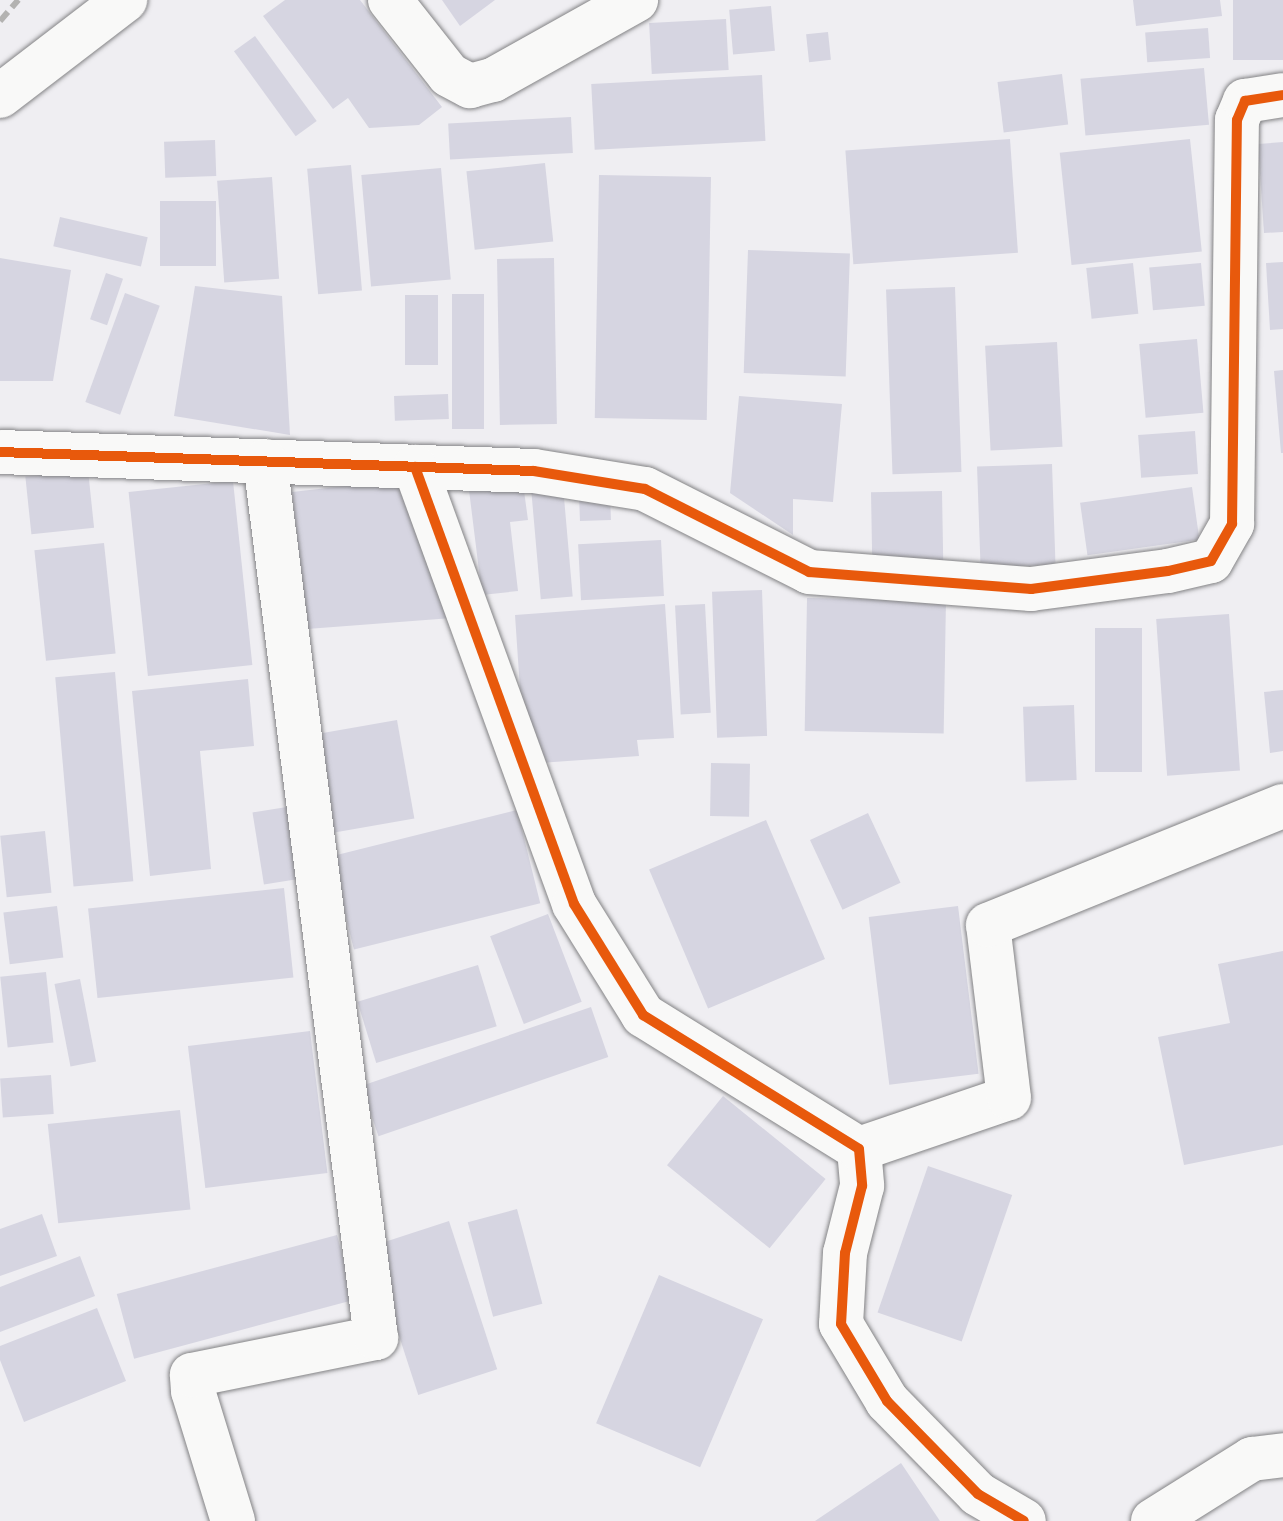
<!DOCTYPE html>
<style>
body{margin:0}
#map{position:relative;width:1283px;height:1521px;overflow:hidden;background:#efeef2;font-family:"Balsamiq Sans",sans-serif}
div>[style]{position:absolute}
.building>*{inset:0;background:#d6d5e1;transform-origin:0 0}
.roads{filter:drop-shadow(0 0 2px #838385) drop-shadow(0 0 2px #838385)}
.street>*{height:44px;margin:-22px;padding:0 22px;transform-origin:22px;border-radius:22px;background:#f9f9f8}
.rail>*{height:6px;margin-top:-3px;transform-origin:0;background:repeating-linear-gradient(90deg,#b3b2b1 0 12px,transparent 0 18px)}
.cycleway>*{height:10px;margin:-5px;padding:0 5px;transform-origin:5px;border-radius:5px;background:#e8590c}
span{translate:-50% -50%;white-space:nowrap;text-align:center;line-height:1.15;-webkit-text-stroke:6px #fdfcf7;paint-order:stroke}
</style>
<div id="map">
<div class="building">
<i style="clip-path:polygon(285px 0,360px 0,442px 107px,419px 125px,369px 128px,348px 98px,333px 109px,263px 16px)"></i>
<i style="clip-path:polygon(442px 0,495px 0,460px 26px)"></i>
<i style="clip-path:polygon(1133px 0,1220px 0,1222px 16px,1136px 26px)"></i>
<i style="left:1233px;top:0;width:50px;height:60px"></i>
<i style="left:771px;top:6px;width:45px;height:42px;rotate:85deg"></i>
<i style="left:726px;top:19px;width:51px;height:77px;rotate:87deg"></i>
<i style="left:1208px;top:28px;width:30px;height:63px;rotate:86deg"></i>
<i style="left:828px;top:32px;width:28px;height:22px;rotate:84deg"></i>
<i style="left:255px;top:36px;width:105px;height:26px;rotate:54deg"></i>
<i style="left:1204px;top:68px;width:57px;height:124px;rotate:85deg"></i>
<i style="left:1062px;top:74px;width:51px;height:65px;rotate:83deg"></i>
<i style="left:762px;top:75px;width:66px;height:171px;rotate:87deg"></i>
<i style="left:571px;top:117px;width:36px;height:123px;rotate:87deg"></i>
<i style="left:1010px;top:139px;width:114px;height:165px;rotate:86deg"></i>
<i style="left:1190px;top:139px;width:113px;height:131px;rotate:84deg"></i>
<i style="left:215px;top:140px;width:36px;height:51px;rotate:88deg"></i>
<i style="clip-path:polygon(1283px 142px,1283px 232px,1264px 233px,1258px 144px)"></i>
<i style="left:545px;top:163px;width:79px;height:79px;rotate:84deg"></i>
<i style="left:351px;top:165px;width:126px;height:44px;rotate:85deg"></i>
<i style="left:441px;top:168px;width:112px;height:80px;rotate:85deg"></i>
<i style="left:599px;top:175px;width:112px;height:243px;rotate:1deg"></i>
<i style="left:272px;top:177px;width:102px;height:55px;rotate:86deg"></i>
<i style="left:160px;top:201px;width:56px;height:65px"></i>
<i style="left:60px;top:217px;width:90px;height:30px;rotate:13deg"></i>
<i style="left:748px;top:250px;width:102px;height:123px;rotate:2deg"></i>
<i style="clip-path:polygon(0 258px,71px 270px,53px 381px,0 381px)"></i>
<i style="left:554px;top:258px;width:166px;height:57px;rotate:89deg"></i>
<i style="clip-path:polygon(1283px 262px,1283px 329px,1270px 330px,1266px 263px)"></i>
<i style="left:1133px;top:263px;width:51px;height:47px;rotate:84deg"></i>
<i style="left:1201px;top:263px;width:43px;height:52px;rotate:85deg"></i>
<i style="left:106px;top:273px;width:18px;height:49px;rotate:19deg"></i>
<i style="clip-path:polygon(195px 286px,282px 296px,290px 435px,174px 416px)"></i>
<i style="left:955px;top:287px;width:185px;height:69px;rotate:88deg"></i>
<i style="left:125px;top:293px;width:37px;height:116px;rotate:20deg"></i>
<i style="left:452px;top:294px;width:32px;height:135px"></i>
<i style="left:405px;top:295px;width:33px;height:70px"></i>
<i style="left:1197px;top:339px;width:74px;height:58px;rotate:85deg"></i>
<i style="left:1057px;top:342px;width:105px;height:72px;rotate:87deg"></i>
<i style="clip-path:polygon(1283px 370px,1283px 453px,1281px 453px,1274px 371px)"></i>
<i style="left:448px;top:394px;width:25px;height:54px;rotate:88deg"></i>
<i style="clip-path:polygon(739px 396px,842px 404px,833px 502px,793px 499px,793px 535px,730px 493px)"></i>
<i style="left:1195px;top:431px;width:43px;height:57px;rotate:86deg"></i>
<i style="left:1052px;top:464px;width:101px;height:75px;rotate:88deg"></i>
<i style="left:88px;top:470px;width:58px;height:63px;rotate:84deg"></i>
<i style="clip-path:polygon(522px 476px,528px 520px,510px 522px,518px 591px,482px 595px,468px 482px)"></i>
<i style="clip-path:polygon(407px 479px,452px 618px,307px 629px,292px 492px)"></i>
<i style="left:233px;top:481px;width:185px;height:105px;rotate:84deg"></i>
<i style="left:563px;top:486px;width:111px;height:32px;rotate:85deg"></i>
<i style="left:1192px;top:487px;width:53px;height:113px;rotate:82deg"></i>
<i style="left:942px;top:491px;width:78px;height:71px;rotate:89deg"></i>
<i style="left:610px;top:493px;width:27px;height:31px;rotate:88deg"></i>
<i style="left:661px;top:540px;width:56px;height:83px;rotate:87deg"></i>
<i style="left:104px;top:543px;width:111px;height:70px;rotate:84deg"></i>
<i style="left:762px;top:590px;width:146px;height:50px;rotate:88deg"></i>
<i style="left:807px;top:598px;width:139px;height:133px;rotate:1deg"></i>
<i style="clip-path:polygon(665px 604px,674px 738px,637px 740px,639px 756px,525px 764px,515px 615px)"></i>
<i style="left:705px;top:604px;width:109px;height:30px;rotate:87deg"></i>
<i style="left:1229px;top:614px;width:157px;height:73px;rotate:86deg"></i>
<i style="left:1095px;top:628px;width:47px;height:144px"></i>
<i style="left:115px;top:672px;width:210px;height:60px;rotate:85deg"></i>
<i style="clip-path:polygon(248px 679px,254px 746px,200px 751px,211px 869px,150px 876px,132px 691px)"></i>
<i style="clip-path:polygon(1283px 690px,1283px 751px,1270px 753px,1264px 692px)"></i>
<i style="left:1074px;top:705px;width:75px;height:51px;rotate:88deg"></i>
<i style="left:397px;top:720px;width:100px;height:84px;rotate:80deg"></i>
<i style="left:711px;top:763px;width:39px;height:53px;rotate:1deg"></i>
<i style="left:293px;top:806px;width:73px;height:41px;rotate:81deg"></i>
<i style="left:517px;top:810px;width:96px;height:192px;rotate:76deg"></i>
<i style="left:868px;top:813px;width:77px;height:64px;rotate:65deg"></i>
<i style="left:766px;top:820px;width:151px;height:127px;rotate:67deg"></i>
<i style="left:45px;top:831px;width:62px;height:45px;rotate:84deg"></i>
<i style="left:284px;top:888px;width:90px;height:197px;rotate:84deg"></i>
<i style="left:57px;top:906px;width:52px;height:54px;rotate:83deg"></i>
<i style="left:958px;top:906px;width:169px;height:90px;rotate:83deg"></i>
<i style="left:548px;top:914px;width:94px;height:62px;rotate:69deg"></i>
<i style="clip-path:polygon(1283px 951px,1283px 1145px,1184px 1165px,1158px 1037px,1230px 1023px,1218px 964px)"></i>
<i style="left:478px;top:965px;width:64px;height:126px;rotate:73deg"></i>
<i style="left:46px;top:972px;width:71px;height:46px;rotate:84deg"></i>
<i style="left:80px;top:979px;width:84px;height:26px;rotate:79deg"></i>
<i style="left:591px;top:1007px;width:53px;height:243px;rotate:71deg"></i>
<i style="left:310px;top:1031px;width:143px;height:123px;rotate:83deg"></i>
<i style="left:51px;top:1075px;width:39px;height:51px;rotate:86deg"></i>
<i style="left:723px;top:1096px;width:132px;height:89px;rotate:39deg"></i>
<i style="left:180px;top:1110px;width:100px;height:133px;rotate:84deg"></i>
<i style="left:928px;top:1166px;width:89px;height:155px;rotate:19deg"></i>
<i style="left:517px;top:1209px;width:98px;height:51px;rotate:75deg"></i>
<i style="clip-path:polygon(42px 1214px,57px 1256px,0 1276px,0 1229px)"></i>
<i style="left:449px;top:1221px;width:156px;height:83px;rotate:72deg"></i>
<i style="left:337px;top:1235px;width:67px;height:228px;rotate:75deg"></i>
<i style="clip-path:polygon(80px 1256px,95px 1296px,0 1332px,0 1287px)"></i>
<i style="left:659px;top:1275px;width:113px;height:161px;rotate:23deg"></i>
<i style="clip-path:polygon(97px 1308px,126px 1381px,24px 1422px,0 1360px,0 1346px)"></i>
<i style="clip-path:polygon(901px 1463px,940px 1521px,815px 1521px)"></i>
</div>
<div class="roads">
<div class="street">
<i style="left:390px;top:0;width:95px;rotate:51.8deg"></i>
<i style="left:449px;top:75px;width:24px;rotate:28deg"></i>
<i style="left:470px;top:86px;width:24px;rotate:-15deg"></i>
<i style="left:493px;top:80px;width:164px;rotate:-29.2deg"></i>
<i style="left:0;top:96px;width:158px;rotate:-37.5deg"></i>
<i style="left:0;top:452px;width:534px;rotate:2.04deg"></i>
<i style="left:534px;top:471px;width:112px;rotate:9.2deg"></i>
<i style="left:645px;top:489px;width:184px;rotate:26.8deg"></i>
<i style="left:809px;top:572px;width:223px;rotate:4.4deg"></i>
<i style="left:1031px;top:589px;width:138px;rotate:-7.5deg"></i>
<i style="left:1168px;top:571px;width:44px;rotate:-13.1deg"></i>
<i style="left:1211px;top:561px;width:43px;rotate:-60.4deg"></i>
<i style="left:1232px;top:524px;width:404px;rotate:-89.3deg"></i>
<i style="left:1237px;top:120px;width:21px;rotate:-67deg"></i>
<i style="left:1245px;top:101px;width:38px;rotate:-9deg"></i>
<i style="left:415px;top:467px;width:465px;rotate:70deg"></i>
<i style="left:574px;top:904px;width:131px;rotate:58.1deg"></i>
<i style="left:643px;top:1015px;width:254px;rotate:31.8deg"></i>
<i style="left:859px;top:1149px;width:37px;rotate:85deg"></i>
<i style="left:862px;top:1186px;width:69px;rotate:104.2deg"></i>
<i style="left:845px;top:1253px;width:71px;rotate:93.2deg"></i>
<i style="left:841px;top:1324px;width:90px;rotate:59.1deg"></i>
<i style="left:887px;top:1401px;width:130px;rotate:45.6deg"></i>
<i style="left:978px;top:1494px;width:53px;rotate:30.4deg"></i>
<i style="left:859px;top:1149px;width:158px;rotate:-18.8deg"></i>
<i style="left:1009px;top:1098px;width:174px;rotate:-96.9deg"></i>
<i style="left:988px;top:925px;width:318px;rotate:-22deg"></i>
<i style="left:233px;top:1521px;width:136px;rotate:-107.1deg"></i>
<i style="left:193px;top:1391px;width:16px;rotate:-94deg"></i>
<i style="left:192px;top:1375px;width:188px;rotate:-11.4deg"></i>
<i style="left:376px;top:1338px;width:884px;rotate:-97.21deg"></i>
<i style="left:1153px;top:1521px;width:117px;rotate:-32.1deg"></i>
<i style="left:1252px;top:1459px;width:31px;rotate:-7deg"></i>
</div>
</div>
<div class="rail">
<i style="left:0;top:21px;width:28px;rotate:-49deg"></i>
</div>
<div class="cycleway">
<i style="left:0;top:452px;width:534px;rotate:2.04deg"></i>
<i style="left:534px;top:471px;width:112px;rotate:9.2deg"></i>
<i style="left:645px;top:489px;width:184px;rotate:26.8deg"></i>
<i style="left:809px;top:572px;width:223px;rotate:4.4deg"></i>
<i style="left:1031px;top:589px;width:138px;rotate:-7.5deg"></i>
<i style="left:1168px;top:571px;width:44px;rotate:-13.1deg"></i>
<i style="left:1211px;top:561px;width:43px;rotate:-60.4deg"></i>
<i style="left:1232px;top:524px;width:404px;rotate:-89.3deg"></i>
<i style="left:1237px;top:120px;width:21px;rotate:-67deg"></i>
<i style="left:1245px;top:101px;width:38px;rotate:-9deg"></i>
<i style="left:415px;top:467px;width:465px;rotate:70deg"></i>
<i style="left:574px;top:904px;width:131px;rotate:58.1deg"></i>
<i style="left:643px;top:1015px;width:254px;rotate:31.8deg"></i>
<i style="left:859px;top:1149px;width:37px;rotate:85deg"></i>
<i style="left:862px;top:1186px;width:69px;rotate:104.2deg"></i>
<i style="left:845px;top:1253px;width:71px;rotate:93.2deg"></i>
<i style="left:841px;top:1324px;width:90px;rotate:59.1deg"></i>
<i style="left:887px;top:1401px;width:130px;rotate:45.6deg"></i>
<i style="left:978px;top:1494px;width:53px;rotate:30.4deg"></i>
</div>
</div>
